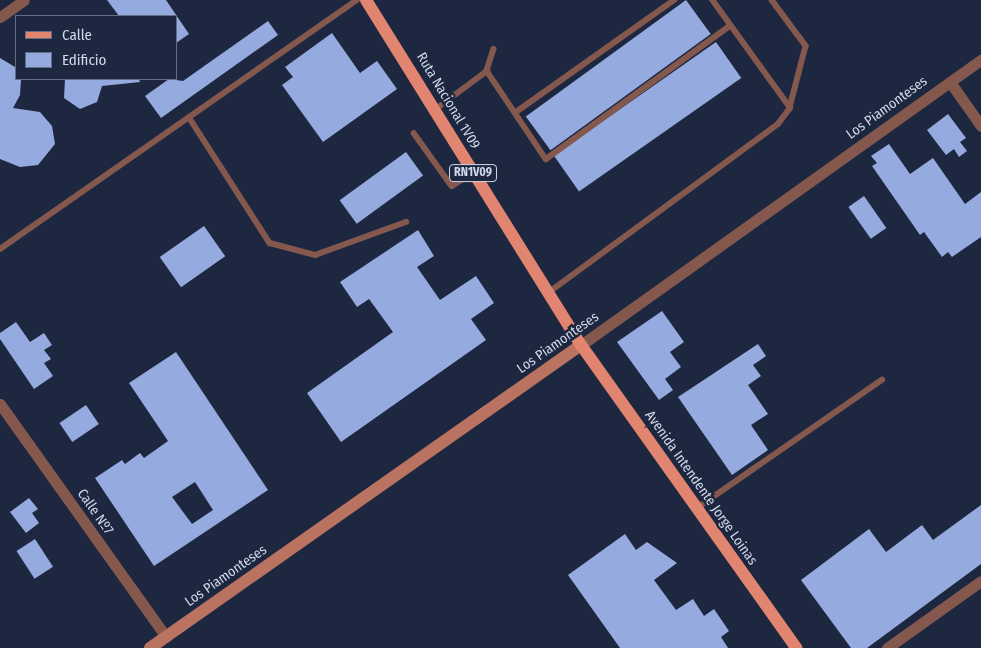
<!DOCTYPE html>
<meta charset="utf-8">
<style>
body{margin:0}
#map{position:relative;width:981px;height:648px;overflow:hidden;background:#1d2740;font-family:"Fira Sans Condensed",sans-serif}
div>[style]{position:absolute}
.building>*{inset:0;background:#95aade;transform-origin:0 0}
.lane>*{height:5.5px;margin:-2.75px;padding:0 2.75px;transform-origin:2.75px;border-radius:2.75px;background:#85584e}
.street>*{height:11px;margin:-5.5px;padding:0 5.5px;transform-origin:5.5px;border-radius:5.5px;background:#85584e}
.secondary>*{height:12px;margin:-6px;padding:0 6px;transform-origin:6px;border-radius:6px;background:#ba7261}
.primary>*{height:12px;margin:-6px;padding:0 6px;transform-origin:6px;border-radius:6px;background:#e28570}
span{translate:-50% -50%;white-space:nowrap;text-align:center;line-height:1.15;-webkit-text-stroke:5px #1d2740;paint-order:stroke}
.shield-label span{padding:1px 4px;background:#1d2740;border:1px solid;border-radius:4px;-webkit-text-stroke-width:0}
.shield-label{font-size:12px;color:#d1d8e9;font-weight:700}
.street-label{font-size:14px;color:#d1d8e9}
.legend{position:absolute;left:15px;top:15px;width:162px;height:65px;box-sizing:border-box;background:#1d2740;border:1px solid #656e84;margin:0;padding:6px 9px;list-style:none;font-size:15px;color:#d1d8e9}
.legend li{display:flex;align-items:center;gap:10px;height:25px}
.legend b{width:25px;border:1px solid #656e84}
</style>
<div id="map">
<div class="building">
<i style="clip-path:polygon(107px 0,166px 0,189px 34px,176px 43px,176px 16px,119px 16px)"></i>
<i style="left:686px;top:0;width:42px;height:198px;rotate:54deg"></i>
<i style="clip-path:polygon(268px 21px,278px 35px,161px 118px,145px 96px,169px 79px,183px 81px)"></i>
<i style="clip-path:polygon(332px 33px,360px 73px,377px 61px,397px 89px,323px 142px,282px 85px,293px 77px,285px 67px)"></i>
<i style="left:716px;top:42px;width:44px;height:198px;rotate:55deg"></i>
<i style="clip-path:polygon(0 58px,15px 67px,16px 79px,21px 79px,20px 95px,13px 108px,40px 112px,52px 126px,55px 144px,38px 165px,20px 167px,0 159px)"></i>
<i style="clip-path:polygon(65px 79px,139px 79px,140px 82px,102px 86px,97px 102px,80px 109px,64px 98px)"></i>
<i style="clip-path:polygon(948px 114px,966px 138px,960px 142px,967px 151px,959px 157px,954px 149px,946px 155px,927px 130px)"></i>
<i style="clip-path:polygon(889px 144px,910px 174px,933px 158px,965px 204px,981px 192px,981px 237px,952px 257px,948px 252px,942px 257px,924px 232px,920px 235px,872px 166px,877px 163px,871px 156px)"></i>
<i style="left:406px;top:152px;width:29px;height:82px;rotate:54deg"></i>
<i style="left:864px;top:196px;width:39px;height:19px;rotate:55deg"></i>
<i style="left:204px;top:226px;width:37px;height:54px;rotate:55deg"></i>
<i style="clip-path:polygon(418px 230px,434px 256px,417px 267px,440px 300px,476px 276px,494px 303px,471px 319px,486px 340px,341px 442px,307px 393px,393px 332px,369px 299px,357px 307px,340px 282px)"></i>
<i style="clip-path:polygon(662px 311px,684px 342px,670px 352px,681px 367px,665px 379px,673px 390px,659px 400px,617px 342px)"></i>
<i style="clip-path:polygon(16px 322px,30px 342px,44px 333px,52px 345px,44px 350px,51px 359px,44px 363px,53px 376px,34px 389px,0 339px,0 333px)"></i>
<i style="clip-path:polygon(758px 344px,766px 356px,753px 365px,761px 376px,748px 385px,768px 414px,751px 425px,768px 450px,732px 475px,678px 397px)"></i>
<i style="clip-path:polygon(evenodd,176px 352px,268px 490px,154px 566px,95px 478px,122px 460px,125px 464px,140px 453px,144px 458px,168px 441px,129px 383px,176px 352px,195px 482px,213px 510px,192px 524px,172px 497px,195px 482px)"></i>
<i style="left:86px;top:405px;width:23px;height:32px;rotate:56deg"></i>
<i style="clip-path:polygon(29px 498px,38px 509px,32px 513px,39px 523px,26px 533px,10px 512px)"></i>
<i style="clip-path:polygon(981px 505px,981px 564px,867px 648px,851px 648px,801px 580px,869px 529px,886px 552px,922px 525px,933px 540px)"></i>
<i style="clip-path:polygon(625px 534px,636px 550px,647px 542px,677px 563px,654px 580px,676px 610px,693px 599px,704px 616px,714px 609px,729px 631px,721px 637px,728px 648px,620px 648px,568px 575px)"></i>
<i style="left:35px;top:539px;width:33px;height:22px;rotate:57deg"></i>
</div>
<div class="lane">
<i style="left:772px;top:0;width:57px;rotate:53.5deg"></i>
<i style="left:806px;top:46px;width:64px;rotate:104.5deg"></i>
<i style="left:494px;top:49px;width:23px;rotate:108deg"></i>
<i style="left:487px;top:71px;width:106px;rotate:56.2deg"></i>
<i style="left:546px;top:159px;width:227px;rotate:-35.9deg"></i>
<i style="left:436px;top:109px;width:64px;rotate:-36.7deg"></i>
<i style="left:516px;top:112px;width:194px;rotate:-35.3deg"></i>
<i style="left:189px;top:117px;width:150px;rotate:57.3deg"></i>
<i style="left:270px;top:243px;width:47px;rotate:14.9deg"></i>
<i style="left:315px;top:255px;width:97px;rotate:-19.9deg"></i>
<i style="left:414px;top:133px;width:65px;rotate:54.4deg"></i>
<i style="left:452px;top:186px;width:25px;rotate:-32deg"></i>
<i style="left:0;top:249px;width:435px;rotate:-34.9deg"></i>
<i style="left:548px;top:293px;width:285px;rotate:-36.3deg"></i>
<i style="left:778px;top:124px;width:20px;rotate:-53deg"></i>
<i style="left:790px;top:108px;width:133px;rotate:-125.8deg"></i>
<i style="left:697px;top:508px;width:225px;rotate:-34.7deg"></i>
</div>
<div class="street">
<i style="left:0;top:17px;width:29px;rotate:-35deg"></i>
<i style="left:950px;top:82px;width:54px;rotate:54.8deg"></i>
<i style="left:581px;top:345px;width:491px;rotate:-35.5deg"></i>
<i style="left:0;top:404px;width:286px;rotate:54.5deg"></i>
<i style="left:887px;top:648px;width:115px;rotate:-35.5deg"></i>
</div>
<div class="secondary">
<i style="left:150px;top:648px;width:527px;rotate:-35.11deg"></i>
</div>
<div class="primary">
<i style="left:366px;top:0;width:407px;rotate:58.1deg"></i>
<i style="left:581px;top:345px;width:372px;rotate:54.6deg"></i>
</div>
<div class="shield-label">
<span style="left:473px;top:173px">RN1V09</span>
</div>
<div class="street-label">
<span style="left:448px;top:101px;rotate:59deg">Ruta Nacional 1V09</span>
<span style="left:887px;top:108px;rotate:-36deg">Los Piamonteses</span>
<span style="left:558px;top:343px;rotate:-35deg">Los Piamonteses</span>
<span style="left:701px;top:488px;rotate:55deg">Avenida Intendente Jorge Loinas</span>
<span style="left:95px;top:512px;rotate:55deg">Calle Nº7</span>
<span style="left:226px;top:576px;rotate:-35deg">Los Piamonteses</span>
</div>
<ul class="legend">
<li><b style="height:6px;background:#e28570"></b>Calle</li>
<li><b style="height:14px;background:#95aade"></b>Edificio</li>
</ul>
</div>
